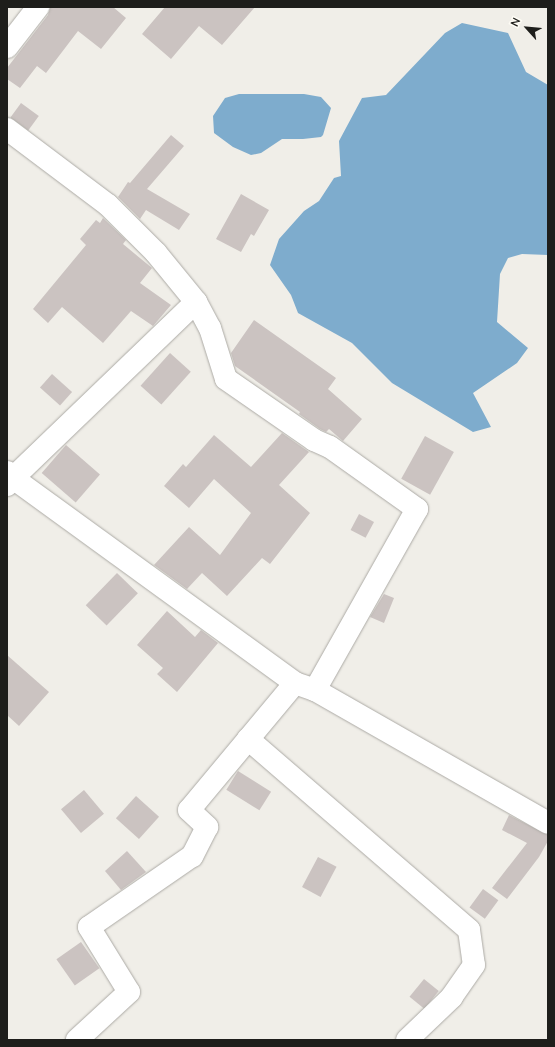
<!DOCTYPE html>
<style>
body{margin:0}
#map{position:relative;width:555px;height:1047px;overflow:hidden;background:#f0eee8;font-family:"Nunito Sans",sans-serif}
div>[style]{position:absolute}
.water>*{inset:0;background:#7eaccd}
.building>*{inset:0;background:#cbc3c1;transform-origin:0 0}
.roads{filter:drop-shadow(0 0 1px #acaaa5) drop-shadow(0 0 1px #acaaa5)}
.minor>*{height:22px;margin:-11px;padding:0 11px;transform-origin:11px;border-radius:11px;background:#fff}
span{translate:-50% -50%;white-space:nowrap;text-align:center;line-height:1.15;-webkit-text-stroke:3.5px #fefcf5;paint-order:stroke}
.frame{position:absolute;inset:0;border:8px solid #1e1e1b;pointer-events:none}
.north{position:absolute;left:507px;top:8px;width:40px;height:40px;-webkit-text-stroke:3px #fefcf5;paint-order:stroke;rotate:297deg;font-size:11px;font-weight:700;line-height:16px;text-align:center;color:#1e1e1b}
.north::after{content:'';display:block;margin:auto;width:14px;height:18px;background:#1e1e1b;clip-path:polygon(50% 0,100% 100%,50% 72%,0 100%)}
</style>
<div id="map">
<div class="water">
<i style="clip-path:polygon(462px 23px,508px 33px,526px 72px,548px 85px,548px 255px,522px 254px,508px 258px,500px 274px,497px 322px,528px 348px,517px 363px,473px 393px,491px 427px,473px 432px,392px 383px,352px 343px,298px 313px,291px 295px,270px 265px,279px 239px,304px 211px,319px 201px,334px 178px,341px 176px,339px 141px,362px 98px,386px 95px,445px 33px)"></i>
<i style="clip-path:polygon(239px 94px,304px 94px,321px 97px,331px 108px,323px 135px,321px 137px,303px 139px,282px 139px,261px 153px,251px 155px,233px 147px,214px 133px,213px 116px,225px 98px)"></i>
</div>
<div class="building">
<i style="clip-path:polygon(50px 7px,113px 7px,126px 18px,101px 49px,78px 31px,46px 73px,37px 66px,20px 88px,7px 79px,7px 68px,48px 15px)"></i>
<i style="clip-path:polygon(165px 7px,255px 7px,222px 45px,199px 26px,171px 59px,142px 34px)"></i>
<i style="left:21px;top:103px;width:22px;height:18px;rotate:36deg"></i>
<i style="clip-path:polygon(171px 135px,184px 146px,147px 189px,190px 214px,179px 230px,146px 210px,140px 219px,118px 197px,128px 182px,130px 183px)"></i>
<i style="clip-path:polygon(241px 194px,269px 210px,254px 236px,251px 234px,241px 252px,216px 239px)"></i>
<i style="clip-path:polygon(103px 218px,126px 240px,123px 244px,152px 268px,140px 283px,171px 305px,153px 326px,131px 311px,103px 343px,62px 307px,48px 323px,33px 309px,86px 245px,80px 239px,96px 220px,100px 223px)"></i>
<i style="clip-path:polygon(254px 320px,336px 378px,328px 389px,362px 419px,343px 441px,329px 429px,326px 432px,320px 429px,299px 414px,300px 412px,235px 366px,231px 353px)"></i>
<i style="left:170px;top:353px;width:28px;height:44px;rotate:42deg"></i>
<i style="left:52px;top:374px;width:27px;height:18px;rotate:42deg"></i>
<i style="clip-path:polygon(282px 433px,309px 452px,279px 485px,310px 513px,270px 564px,262px 558px,227px 596px,202px 573px,187px 589px,154px 565px,189px 527px,220px 555px,251px 513px,214px 479px,189px 508px,164px 486px,183px 464px,186px 467px,214px 435px,251px 467px)"></i>
<i style="left:425px;top:436px;width:33px;height:49px;rotate:29deg"></i>
<i style="left:66px;top:445px;width:45px;height:37px;rotate:41deg"></i>
<i style="left:359px;top:514px;width:17px;height:18px;rotate:28deg"></i>
<i style="left:117px;top:573px;width:29px;height:45px;rotate:44deg"></i>
<i style="clip-path:polygon(384px 594px,394px 598px,384px 623px,370px 617px)"></i>
<i style="clip-path:polygon(167px 611px,195px 637px,201px 630px,218px 643px,177px 692px,157px 674px,163px 668px,137px 645px)"></i>
<i style="clip-path:polygon(7px 655px,49px 692px,19px 726px,7px 715px)"></i>
<i style="left:238px;top:771px;width:39px;height:22px;rotate:32deg"></i>
<i style="left:84px;top:790px;width:31px;height:30px;rotate:50deg"></i>
<i style="left:136px;top:796px;width:31px;height:30px;rotate:42deg"></i>
<i style="clip-path:polygon(509px 815px,548px 835px,548px 841px,539px 857px,507px 899px,492px 888px,527px 843px,502px 830px)"></i>
<i style="clip-path:polygon(127px 851px,146px 872px,121px 890px,105px 871px)"></i>
<i style="left:318px;top:857px;width:21px;height:34px;rotate:28deg"></i>
<i style="left:483px;top:889px;width:19px;height:23px;rotate:36deg"></i>
<i style="left:81px;top:942px;width:32px;height:30px;rotate:55deg"></i>
<i style="left:424px;top:979px;width:19px;height:23px;rotate:39deg"></i>
</div>
<div class="roads">
<div class="minor">
<i style="left:7px;top:47px;width:51px;rotate:-52.2deg"></i>
<i style="left:7px;top:129px;width:126px;rotate:37deg"></i>
<i style="left:108px;top:205px;width:68px;rotate:45deg"></i>
<i style="left:156px;top:253px;width:63px;rotate:50.8deg"></i>
<i style="left:196px;top:302px;width:30px;rotate:62deg"></i>
<i style="left:210px;top:328px;width:53px;rotate:72.6deg"></i>
<i style="left:226px;top:379px;width:107px;rotate:34.7deg"></i>
<i style="left:314px;top:440px;width:17px;rotate:24deg"></i>
<i style="left:330px;top:447px;width:107px;rotate:35.5deg"></i>
<i style="left:417px;top:509px;width:208px;rotate:119.4deg"></i>
<i style="left:315px;top:690px;width:21px;rotate:-161deg"></i>
<i style="left:295px;top:683px;width:165px;rotate:129.8deg"></i>
<i style="left:189px;top:810px;width:25px;rotate:43deg"></i>
<i style="left:207px;top:827px;width:33px;rotate:117deg"></i>
<i style="left:192px;top:856px;width:125px;rotate:145.4deg"></i>
<i style="left:89px;top:927px;width:76px;rotate:58.4deg"></i>
<i style="left:129px;top:992px;width:71px;rotate:137.3deg"></i>
<i style="left:7px;top:472px;width:8px;rotate:45deg"></i>
<i style="left:13px;top:478px;width:254px;rotate:-43.9deg"></i>
<i style="left:7px;top:485px;width:9px;rotate:-49deg"></i>
<i style="left:13px;top:478px;width:349px;rotate:36deg"></i>
<i style="left:315px;top:690px;width:268px;rotate:29.7deg"></i>
<i style="left:248px;top:739px;width:292px;rotate:40.8deg"></i>
<i style="left:469px;top:930px;width:35px;rotate:82deg"></i>
<i style="left:474px;top:965px;width:39px;rotate:125deg"></i>
<i style="left:452px;top:997px;width:62px;rotate:136.3deg"></i>
</div>
</div>
<div class="frame"></div>
<div class="north">N</div>
</div>
